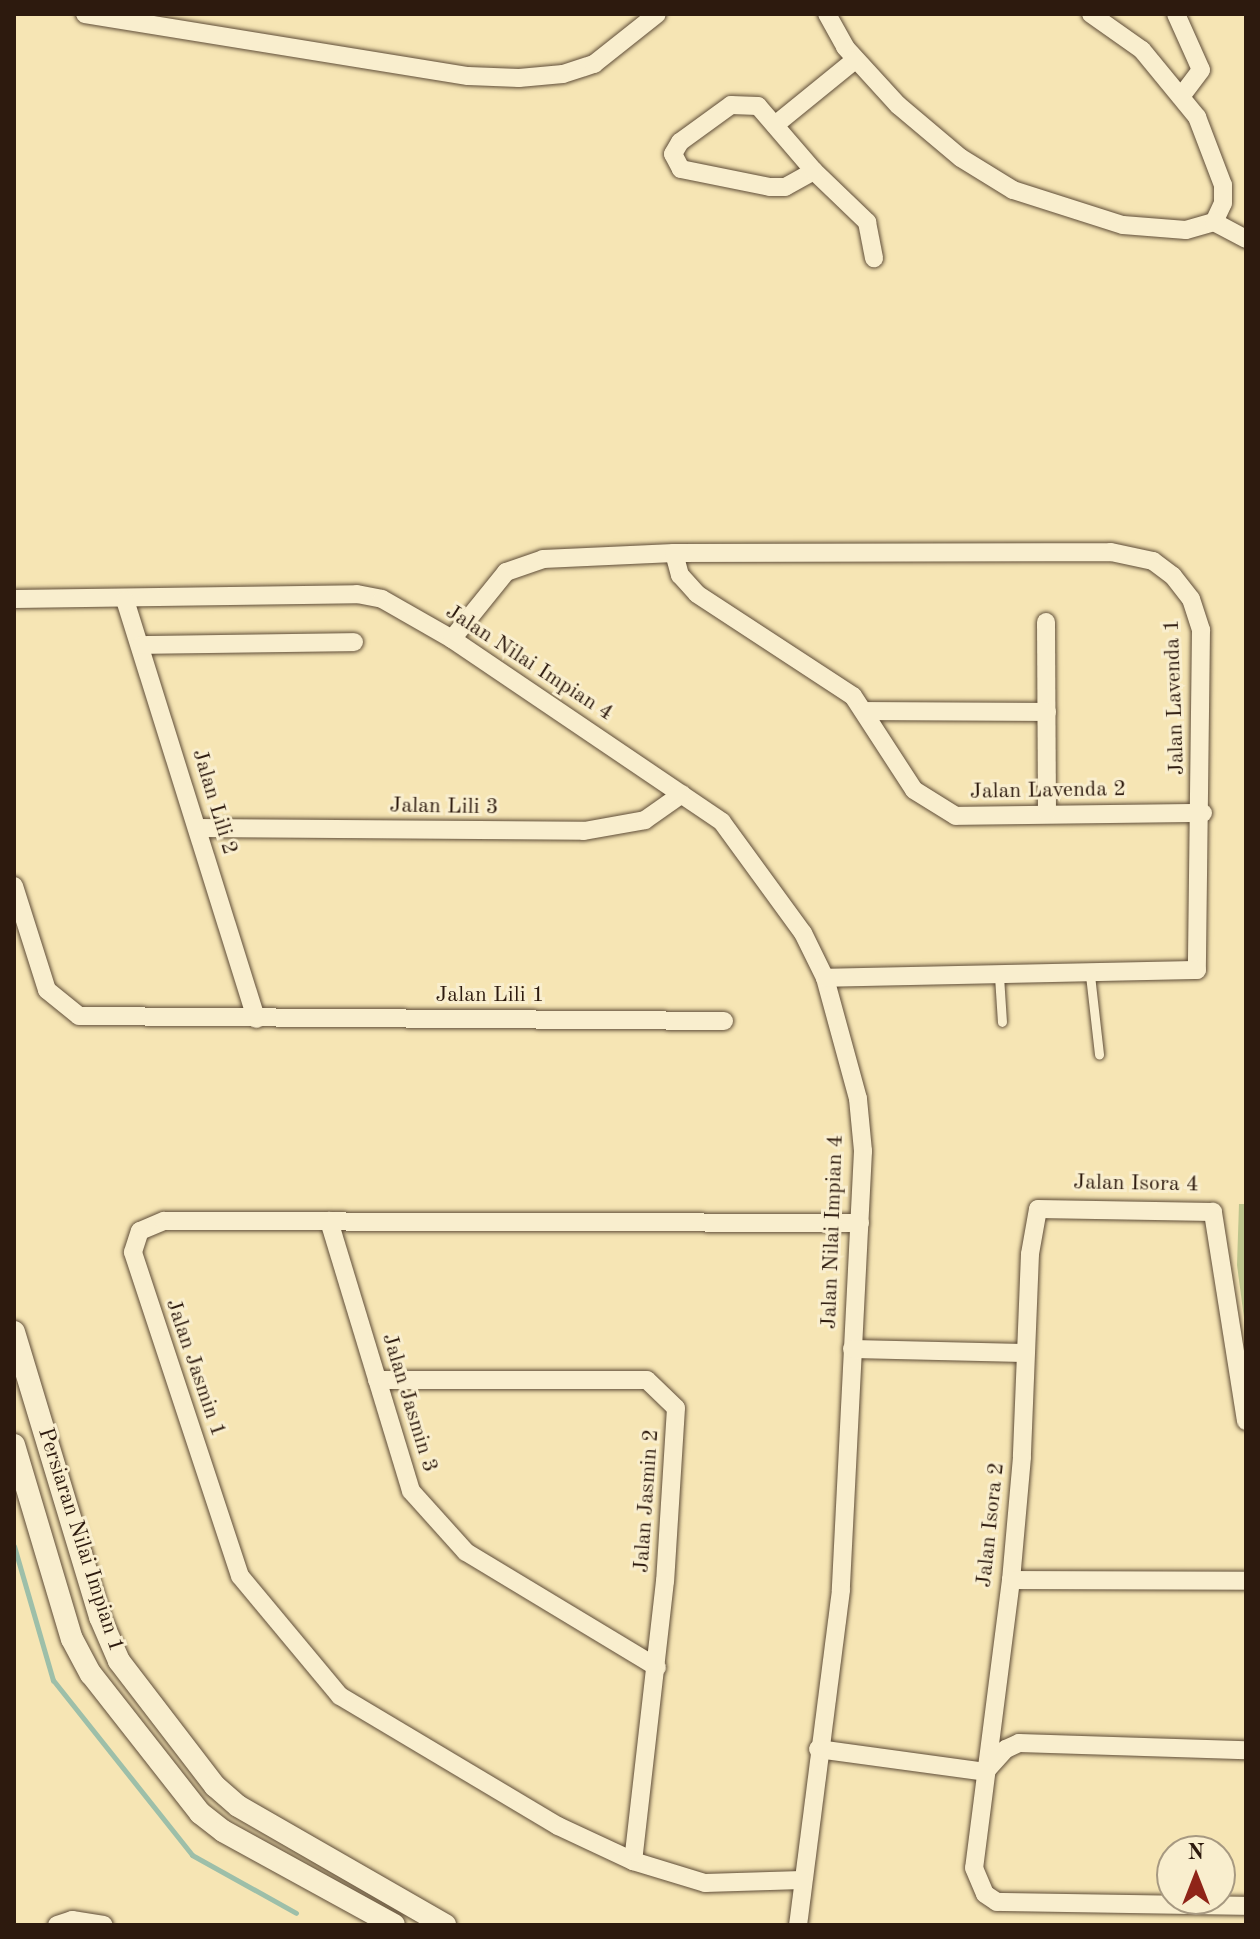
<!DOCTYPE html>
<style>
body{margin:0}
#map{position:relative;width:1260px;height:1939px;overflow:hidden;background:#f6e5b4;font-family:"Old Standard TT",serif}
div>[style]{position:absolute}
.green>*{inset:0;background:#bdc48c}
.stream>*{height:5px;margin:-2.5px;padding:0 2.5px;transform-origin:2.5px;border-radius:2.5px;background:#9dbfa9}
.roads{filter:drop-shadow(0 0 2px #5f4d38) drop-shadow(0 0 2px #5f4d38)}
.service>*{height:9px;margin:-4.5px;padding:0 4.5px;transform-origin:4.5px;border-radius:4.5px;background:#f9eece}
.minor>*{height:18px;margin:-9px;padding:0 9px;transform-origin:9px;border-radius:9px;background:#f9eece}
.tertiary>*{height:22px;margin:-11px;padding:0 11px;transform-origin:11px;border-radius:11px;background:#f9eece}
span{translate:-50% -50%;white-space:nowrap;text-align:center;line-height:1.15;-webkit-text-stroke:6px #f9eece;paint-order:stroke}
.street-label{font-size:22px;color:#2d1a0e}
.frame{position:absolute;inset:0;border:16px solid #2d1a0e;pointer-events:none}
.north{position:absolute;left:1156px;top:1835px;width:80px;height:80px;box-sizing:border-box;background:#f9eece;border:2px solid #a79981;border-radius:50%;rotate:0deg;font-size:22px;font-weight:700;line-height:32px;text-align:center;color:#2d1a0e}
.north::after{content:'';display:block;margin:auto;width:28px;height:36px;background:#8f2418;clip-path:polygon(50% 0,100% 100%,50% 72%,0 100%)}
</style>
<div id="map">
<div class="green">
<i style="clip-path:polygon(1239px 1204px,1246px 1204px,1246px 1333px,1237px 1265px)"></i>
</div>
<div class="stream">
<i style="left:14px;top:1546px;width:140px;rotate:73.8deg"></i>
<i style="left:53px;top:1680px;width:223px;rotate:51.5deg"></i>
<i style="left:192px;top:1855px;width:119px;rotate:29.1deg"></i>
</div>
<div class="roads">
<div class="service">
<i style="left:1090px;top:975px;width:80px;rotate:83.5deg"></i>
<i style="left:999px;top:976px;width:46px;rotate:86.3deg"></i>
</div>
<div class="minor">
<i style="left:85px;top:14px;width:388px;rotate:9.2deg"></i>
<i style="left:468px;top:76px;width:51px;rotate:2.2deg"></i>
<i style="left:519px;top:78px;width:44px;rotate:-5.2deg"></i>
<i style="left:563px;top:74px;width:33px;rotate:-18deg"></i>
<i style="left:594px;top:64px;width:80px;rotate:-38.4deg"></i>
<i style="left:827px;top:14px;width:38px;rotate:61deg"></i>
<i style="left:845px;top:47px;width:79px;rotate:47.6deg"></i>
<i style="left:898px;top:105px;width:82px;rotate:40.1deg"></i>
<i style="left:961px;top:158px;width:61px;rotate:31.6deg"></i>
<i style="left:1013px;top:190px;width:115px;rotate:17.7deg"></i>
<i style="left:1123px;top:225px;width:63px;rotate:4.5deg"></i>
<i style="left:1186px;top:230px;width:29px;rotate:-16deg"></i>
<i style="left:1091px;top:14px;width:62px;rotate:35.2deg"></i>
<i style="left:1142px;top:50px;width:87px;rotate:50.6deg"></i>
<i style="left:1197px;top:117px;width:73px;rotate:69.1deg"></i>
<i style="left:1223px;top:185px;width:18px;rotate:90deg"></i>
<i style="left:1223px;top:203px;width:21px;rotate:115deg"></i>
<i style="left:1176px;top:14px;width:61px;rotate:65.9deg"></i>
<i style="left:1201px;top:70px;width:31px;rotate:127deg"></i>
<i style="left:775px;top:125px;width:103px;rotate:-39.1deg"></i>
<i style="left:814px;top:171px;width:33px;rotate:151deg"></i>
<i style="left:785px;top:187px;width:15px;rotate:180deg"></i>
<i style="left:770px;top:187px;width:91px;rotate:-168.6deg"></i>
<i style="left:681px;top:169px;width:17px;rotate:-118deg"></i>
<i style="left:673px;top:154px;width:14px;rotate:-60deg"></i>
<i style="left:680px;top:142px;width:63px;rotate:-36deg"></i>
<i style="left:731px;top:105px;width:27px;rotate:2deg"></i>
<i style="left:758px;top:106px;width:86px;rotate:49.3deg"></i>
<i style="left:814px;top:171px;width:74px;rotate:43.9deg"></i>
<i style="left:867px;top:222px;width:37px;rotate:79deg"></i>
<i style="left:1214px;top:222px;width:36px;rotate:28deg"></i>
<i style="left:674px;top:553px;width:23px;rotate:75deg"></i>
<i style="left:680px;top:575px;width:25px;rotate:48deg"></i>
<i style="left:697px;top:594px;width:186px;rotate:33.2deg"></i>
<i style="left:853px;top:696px;width:112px;rotate:57deg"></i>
<i style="left:914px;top:790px;width:49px;rotate:31.8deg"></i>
<i style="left:956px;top:816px;width:247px;rotate:-0.7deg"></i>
<i style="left:14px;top:599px;width:343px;rotate:-0.8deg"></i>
<i style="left:357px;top:594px;width:25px;rotate:11deg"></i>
<i style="left:382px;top:599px;width:81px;rotate:29.7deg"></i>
<i style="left:452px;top:639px;width:326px;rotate:34.1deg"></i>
<i style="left:722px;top:822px;width:137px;rotate:53.9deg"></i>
<i style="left:803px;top:933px;width:50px;rotate:63.9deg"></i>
<i style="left:825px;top:978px;width:125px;rotate:74.7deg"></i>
<i style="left:858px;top:1099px;width:52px;rotate:84.5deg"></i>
<i style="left:863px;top:1151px;width:440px;rotate:92.9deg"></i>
<i style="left:841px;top:1590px;width:338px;rotate:97.3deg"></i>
<i style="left:125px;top:600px;width:439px;rotate:72.6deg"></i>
<i style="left:1046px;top:622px;width:190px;rotate:89.7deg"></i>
<i style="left:452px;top:639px;width:86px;rotate:-51.1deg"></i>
<i style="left:506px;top:572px;width:39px;rotate:-19deg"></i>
<i style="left:543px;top:559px;width:131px;rotate:-2.6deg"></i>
<i style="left:674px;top:553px;width:437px;rotate:-0.1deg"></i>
<i style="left:1111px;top:552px;width:43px;rotate:12.1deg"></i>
<i style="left:1153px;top:561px;width:25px;rotate:37deg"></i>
<i style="left:1173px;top:576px;width:29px;rotate:52deg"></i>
<i style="left:1191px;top:599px;width:33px;rotate:72deg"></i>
<i style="left:1201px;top:630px;width:340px;rotate:90.7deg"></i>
<i style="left:1197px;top:970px;width:372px;rotate:178.8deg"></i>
<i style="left:141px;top:645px;width:213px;rotate:-0.8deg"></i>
<i style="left:865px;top:711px;width:182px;rotate:0.3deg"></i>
<i style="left:197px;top:828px;width:387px;rotate:0.4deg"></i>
<i style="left:584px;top:831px;width:62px;rotate:-10.2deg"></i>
<i style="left:645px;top:820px;width:45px;rotate:-35.1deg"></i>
<i style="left:14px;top:886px;width:109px;rotate:72.4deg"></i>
<i style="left:47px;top:990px;width:41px;rotate:39.1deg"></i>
<i style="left:79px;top:1016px;width:645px;rotate:0.44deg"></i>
<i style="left:329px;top:1221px;width:282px;rotate:73.1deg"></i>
<i style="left:411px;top:1491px;width:82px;rotate:48deg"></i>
<i style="left:466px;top:1552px;width:223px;rotate:31.1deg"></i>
<i style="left:852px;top:1349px;width:173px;rotate:1.3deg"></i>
<i style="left:377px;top:1380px;width:270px"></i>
<i style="left:647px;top:1380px;width:40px;rotate:44deg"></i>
<i style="left:676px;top:1408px;width:173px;rotate:93.6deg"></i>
<i style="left:665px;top:1581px;width:282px;rotate:96.5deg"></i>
<i style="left:1246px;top:1421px;width:212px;rotate:-99deg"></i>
<i style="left:1213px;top:1212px;width:175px;rotate:-179deg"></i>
<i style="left:1038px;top:1209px;width:46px;rotate:100.1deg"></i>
<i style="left:1030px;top:1254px;width:203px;rotate:92.3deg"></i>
<i style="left:1022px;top:1457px;width:123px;rotate:95.1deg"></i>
<i style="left:1011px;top:1580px;width:290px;rotate:97.3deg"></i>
<i style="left:974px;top:1868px;width:28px;rotate:67deg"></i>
<i style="left:985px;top:1894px;width:14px;rotate:34deg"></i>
<i style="left:997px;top:1902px;width:249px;rotate:0.9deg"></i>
<i style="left:1011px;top:1580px;width:235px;rotate:0.2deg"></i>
<i style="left:818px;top:1749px;width:169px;rotate:7.8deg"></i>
<i style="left:985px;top:1772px;width:31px;rotate:-48deg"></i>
<i style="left:1006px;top:1749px;width:14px;rotate:-25deg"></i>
<i style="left:1019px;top:1743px;width:227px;rotate:1.8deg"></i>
<i style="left:802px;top:1880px;width:97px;rotate:178.2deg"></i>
<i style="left:705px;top:1883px;width:75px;rotate:-163deg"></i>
<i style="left:633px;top:1861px;width:83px;rotate:-155deg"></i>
<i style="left:558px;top:1826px;width:254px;rotate:-149.2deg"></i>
<i style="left:340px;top:1696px;width:156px;rotate:-129.8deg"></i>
<i style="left:240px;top:1576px;width:341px;rotate:-108.3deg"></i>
<i style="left:133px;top:1252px;width:22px;rotate:-72deg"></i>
<i style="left:140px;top:1231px;width:26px;rotate:-23deg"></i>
<i style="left:164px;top:1221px;width:696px;rotate:0.16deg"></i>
<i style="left:57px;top:1925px;width:16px;rotate:-18deg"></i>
<i style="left:72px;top:1920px;width:32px;rotate:9deg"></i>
</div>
<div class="tertiary">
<i style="left:14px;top:1332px;width:298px;rotate:73.2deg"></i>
<i style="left:100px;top:1617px;width:48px;rotate:66.6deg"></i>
<i style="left:119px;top:1661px;width:158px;rotate:52.5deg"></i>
<i style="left:215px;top:1786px;width:30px;rotate:41deg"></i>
<i style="left:238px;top:1806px;width:239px;rotate:29.9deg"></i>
<i style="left:14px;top:1445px;width:202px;rotate:73.4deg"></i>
<i style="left:72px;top:1639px;width:40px;rotate:62deg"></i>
<i style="left:91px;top:1674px;width:177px;rotate:51.9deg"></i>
<i style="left:200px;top:1813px;width:29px;rotate:38deg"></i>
<i style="left:223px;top:1831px;width:195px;rotate:28.8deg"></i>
</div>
</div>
<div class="street-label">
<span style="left:529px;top:663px;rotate:33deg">Jalan Nilai Impian 4</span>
<span style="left:1175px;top:697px;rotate:-92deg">Jalan Lavenda 1</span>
<span style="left:1048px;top:791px;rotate:-1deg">Jalan Lavenda 2</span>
<span style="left:214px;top:802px;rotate:73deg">Jalan Lili 2</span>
<span style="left:444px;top:807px;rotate:1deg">Jalan Lili 3</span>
<span style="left:490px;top:996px">Jalan Lili 1</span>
<span style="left:1136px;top:1184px;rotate:1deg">Jalan Isora 4</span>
<span style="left:833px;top:1232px;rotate:-88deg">Jalan Nilai Impian 4</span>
<span style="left:195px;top:1368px;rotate:71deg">Jalan Jasmin 1</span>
<span style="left:409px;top:1403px;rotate:73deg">Jalan Jasmin 3</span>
<span style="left:647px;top:1501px;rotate:-86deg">Jalan Jasmin 2</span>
<span style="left:991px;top:1525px;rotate:-84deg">Jalan Isora 2</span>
<span style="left:80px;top:1540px;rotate:72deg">Persiaran Nilai Impian 1</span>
</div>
<div class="frame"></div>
<div class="north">N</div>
</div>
